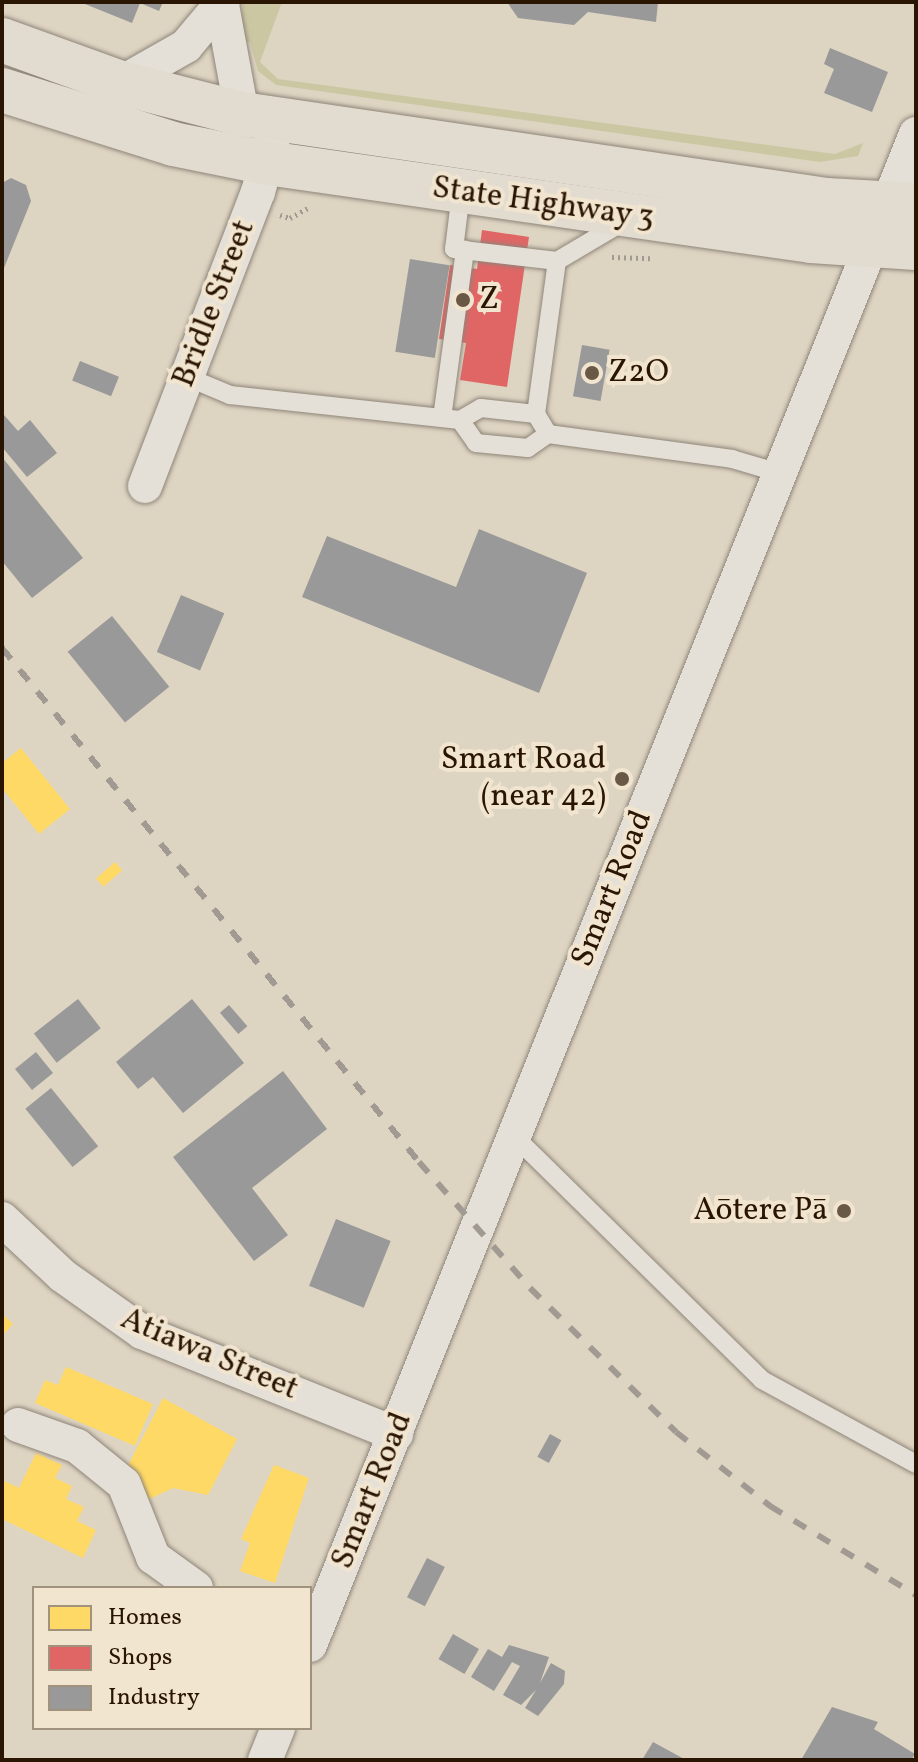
<!DOCTYPE html>
<meta charset="utf-8">
<style>
body{margin:0}
#map{position:relative;width:918px;height:1762px;overflow:hidden;background:#ded4c2;font-family:Vollkorn,serif}
div>[style]{position:absolute}
.green>*{inset:0;background:#ccc7a3}
.homes>*{inset:0;background:#ffd966;transform-origin:0 0}
.shops>*{inset:0;background:#e06666}
.industry>*{inset:0;background:#999;transform-origin:0 0}
.path>*{height:5px;margin-top:-2.5px;transform-origin:0;background:repeating-linear-gradient(90deg,#a19a92 0 2px,transparent 0 6px)}
.roads{filter:drop-shadow(0 0 2px #8e8579) drop-shadow(0 0 2px #8e8579)}
.service>*{height:18px;margin:-9px;padding:0 9px;transform-origin:9px;border-radius:9px;background:#e5e0d7}
.minor>*{height:34px;margin:-17px;padding:0 17px;transform-origin:17px;border-radius:17px;background:#e5e0d7}
.trunk>*{height:44px;margin:-22px;padding:0 22px;transform-origin:22px;border-radius:22px;background:#e1dbd0}
.rail>*{height:6px;margin-top:-3px;transform-origin:0;background:repeating-linear-gradient(90deg,#a19a92 0 14px,transparent 0 28px)}
.dots>*{width:22px;height:22px;translate:-50% -50%;box-sizing:border-box;border:4px solid #f1e5d0;border-radius:50%}
span{translate:-50% -50%;white-space:nowrap;text-align:center;line-height:1.15;-webkit-text-stroke:8px #f1e5d0;paint-order:stroke}
.street-label{font-size:32px;color:#2a1502}
.poi-label{font-size:32px;color:#2a1502}
.left{translate:0 -50%;text-align:left}
.right{translate:-100% -50%;text-align:right}
.frame{position:absolute;inset:0;border:4px solid #2a1502;pointer-events:none}
.legend{position:absolute;left:32px;top:1586px;width:280px;height:144px;box-sizing:border-box;background:#f1e5d0;border:2px solid #a1927e;margin:0;padding:10px 14px;list-style:none;font-size:24px;color:#2a1502}
.legend li{display:flex;align-items:center;gap:16px;height:40px}
.legend b{width:40px;border:2px solid #a1927e}
</style>
<div id="map">
<div class="green">
<i style="clip-path:polygon(243px 2px,282px 2px,260px 62px,278px 79px,835px 154px,863px 143px,858px 156px,820px 162px,276px 85px,258px 71px,250px 42px,238px 43px)"></i>
</div>
<div class="homes">
<i style="clip-path:polygon(21px 748px,70px 809px,39px 834px,2px 788px,2px 763px)"></i>
<i style="left:115px;top:862px;width:11px;height:25px;rotate:49deg"></i>
<i style="clip-path:polygon(2px 1314px,13px 1324px,2px 1336px)"></i>
<i style="clip-path:polygon(66px 1367px,153px 1404px,135px 1446px,35px 1403px,45px 1380px,58px 1385px)"></i>
<i style="clip-path:polygon(163px 1398px,237px 1439px,208px 1495px,173px 1488px,143px 1502px,124px 1473px)"></i>
<i style="clip-path:polygon(36px 1453px,62px 1465px,55px 1478px,72px 1486px,66px 1499px,84px 1507px,77px 1521px,96px 1530px,83px 1558px,2px 1519px,2px 1480px,19px 1488px)"></i>
<i style="clip-path:polygon(274px 1465px,309px 1478px,275px 1583px,240px 1571px,250px 1543px,241px 1539px)"></i>
</div>
<div class="shops">
<i style="clip-path:polygon(482px 230px,529px 237px,507px 387px,460px 380px,466px 343px,439px 339px,450px 265px,477px 269px)"></i>
</div>
<div class="industry">
<i style="clip-path:polygon(80px 2px,163px 2px,159px 11px,140px 3px,132px 23px)"></i>
<i style="clip-path:polygon(507px 2px,658px 2px,656px 22px,588px 12px,574px 25px,518px 18px)"></i>
<i style="clip-path:polygon(830px 48px,888px 72px,872px 112px,824px 93px,834px 69px,824px 64px)"></i>
<i style="clip-path:polygon(11px 178px,26px 185px,31px 201px,2px 273px,2px 183px)"></i>
<i style="left:410px;top:259px;width:40px;height:94px;rotate:9deg"></i>
<i style="left:582px;top:345px;width:28px;height:52px;rotate:10deg"></i>
<i style="left:80px;top:361px;width:42px;height:21px;rotate:22deg"></i>
<i style="clip-path:polygon(4px 415px,18px 431px,30px 420px,57px 453px,27px 477px,2px 447px)"></i>
<i style="clip-path:polygon(2px 457px,83px 558px,32px 598px,2px 561px)"></i>
<i style="clip-path:polygon(479px 529px,587px 573px,539px 693px,302px 597px,327px 536px,456px 587px)"></i>
<i style="left:181px;top:595px;width:47px;height:62px;rotate:23deg"></i>
<i style="left:112px;top:616px;width:91px;height:57px;rotate:51deg"></i>
<i style="left:78px;top:999px;width:37px;height:56px;rotate:52deg"></i>
<i style="clip-path:polygon(192px 999px,244px 1063px,183px 1113px,153px 1077px,138px 1089px,116px 1062px)"></i>
<i style="left:229px;top:1005px;width:28px;height:12px;rotate:49deg"></i>
<i style="left:36px;top:1052px;width:27px;height:27px;rotate:51deg"></i>
<i style="clip-path:polygon(283px 1071px,327px 1129px,252px 1188px,288px 1235px,254px 1261px,173px 1157px)"></i>
<i style="left:51px;top:1088px;width:75px;height:33px;rotate:51deg"></i>
<i style="left:336px;top:1219px;width:59px;height:72px;rotate:22deg"></i>
<i style="left:550px;top:1434px;width:13px;height:26px;rotate:29deg"></i>
<i style="left:427px;top:1558px;width:20px;height:44px;rotate:27deg"></i>
<i style="left:453px;top:1634px;width:30px;height:29px;rotate:30deg"></i>
<i style="clip-path:polygon(509px 1645px,549px 1657px,540px 1683px,551px 1663px,565px 1671px,564px 1684px,538px 1716px,525px 1708px,536px 1690px,521px 1705px,503px 1695px,520px 1666px,512px 1662px,494px 1691px,471px 1677px,488px 1649px,502px 1657px)"></i>
<i style="clip-path:polygon(832px 1707px,878px 1722px,874px 1729px,915px 1754px,911px 1760px,801px 1760px)"></i>
<i style="clip-path:polygon(653px 1742px,686px 1760px,642px 1760px)"></i>
</div>
<div class="path">
<i style="left:280px;top:215px;width:10px;rotate:17deg"></i>
<i style="left:290px;top:218px;width:23px;rotate:-29deg"></i>
<i style="left:612px;top:257px;width:38px;rotate:2deg"></i>
</div>
<div class="roads">
<div class="service">
<i style="left:461px;top:193px;width:56px;rotate:97.1deg"></i>
<i style="left:454px;top:249px;width:104px;rotate:6.6deg"></i>
<i style="left:557px;top:261px;width:77px;rotate:-30.6deg"></i>
<i style="left:187px;top:377px;width:47px;rotate:22.7deg"></i>
<i style="left:230px;top:395px;width:231px;rotate:6.2deg"></i>
<i style="left:460px;top:420px;width:24px;rotate:-30deg"></i>
<i style="left:481px;top:408px;width:55px;rotate:6.2deg"></i>
<i style="left:536px;top:414px;width:23px;rotate:59deg"></i>
<i style="left:548px;top:434px;width:186px;rotate:7.7deg"></i>
<i style="left:732px;top:459px;width:49px;rotate:16.6deg"></i>
<i style="left:536px;top:414px;width:154px;rotate:-82.2deg"></i>
<i style="left:442px;top:418px;width:170px;rotate:-82.2deg"></i>
<i style="left:460px;top:420px;width:28px;rotate:55deg"></i>
<i style="left:476px;top:443px;width:52px;rotate:5.5deg"></i>
<i style="left:528px;top:448px;width:24px;rotate:-35deg"></i>
<i style="left:515px;top:1137px;width:346px;rotate:44.5deg"></i>
<i style="left:762px;top:1380px;width:175px;rotate:28.6deg"></i>
</div>
<div class="minor">
<i style="left:222px;top:5px;width:111px;rotate:79.6deg"></i>
<i style="left:121px;top:83px;width:75px;rotate:-29.6deg"></i>
<i style="left:186px;top:46px;width:57px;rotate:-49.9deg"></i>
<i style="left:145px;top:486px;width:315px;rotate:-69deg"></i>
<i style="left:258px;top:192px;width:75px;rotate:-74.5deg"></i>
<i style="left:2px;top:1219px;width:83px;rotate:43.1deg"></i>
<i style="left:63px;top:1276px;width:97px;rotate:35.3deg"></i>
<i style="left:142px;top:1332px;width:274px;rotate:21.9deg"></i>
<i style="left:18px;top:1425px;width:63px;rotate:19.6deg"></i>
<i style="left:77px;top:1446px;width:60px;rotate:39deg"></i>
<i style="left:124px;top:1484px;width:79px;rotate:68.3deg"></i>
<i style="left:153px;top:1557px;width:53px;rotate:35.8deg"></i>
<i style="left:310px;top:1645px;width:1628px;rotate:-68.15deg"></i>
<i style="left:265px;top:1760px;width:35px;rotate:-68deg"></i>
</div>
<div class="trunk">
<i style="left:2px;top:40px;width:127px;rotate:19.9deg"></i>
<i style="left:121px;top:83px;width:125px;rotate:14.4deg"></i>
<i style="left:242px;top:114px;width:591px;rotate:8.36deg"></i>
<i style="left:827px;top:200px;width:89px;rotate:3.2deg"></i>
<i style="left:2px;top:90px;width:179px;rotate:17.5deg"></i>
<i style="left:173px;top:144px;width:96px;rotate:11.4deg"></i>
<i style="left:267px;top:163px;width:550px;rotate:8.16deg"></i>
<i style="left:811px;top:241px;width:105px;rotate:3.8deg"></i>
</div>
</div>
<div class="rail">
<i style="left:2px;top:648px;width:662px;rotate:50.95deg"></i>
<i style="left:419px;top:1162px;width:168px;rotate:48.6deg"></i>
<i style="left:530px;top:1288px;width:205px;rotate:44.6deg"></i>
<i style="left:676px;top:1432px;width:120px;rotate:38.2deg"></i>
<i style="left:770px;top:1506px;width:171px;rotate:31.4deg"></i>
</div>
<div class="dots">
<i style="left:463px;top:300px;background:#695845"></i>
<i style="left:592px;top:373px;background:#695845"></i>
<i style="left:622px;top:779px;background:#695845"></i>
<i style="left:844px;top:1211px;background:#695845"></i>
</div>
<div class="street-label">
<span style="left:543px;top:204px;rotate:8deg">State Highway 3</span>
<span style="left:215px;top:304px;rotate:-69deg">Bridle Street</span>
<span style="left:613px;top:889px;rotate:-68deg">Smart Road</span>
<span style="left:209px;top:1355px;rotate:23deg">Atiawa Street</span>
<span style="left:373px;top:1491px;rotate:-68deg">Smart Road</span>
</div>
<div class="poi-label">
<span class="left" style="left:479px;top:300px">Z</span>
<span class="left" style="left:608px;top:373px">Z2O</span>
<span class="right" style="left:606px;top:779px">Smart Road<br>(near 42)</span>
<span class="right" style="left:828px;top:1211px">Aōtere Pā</span>
</div>
<div class="frame"></div>
<ul class="legend">
<li><b style="height:22px;background:#ffd966"></b>Homes</li>
<li><b style="height:22px;background:#e06666"></b>Shops</li>
<li><b style="height:22px;background:#999"></b>Industry</li>
</ul>
</div>
